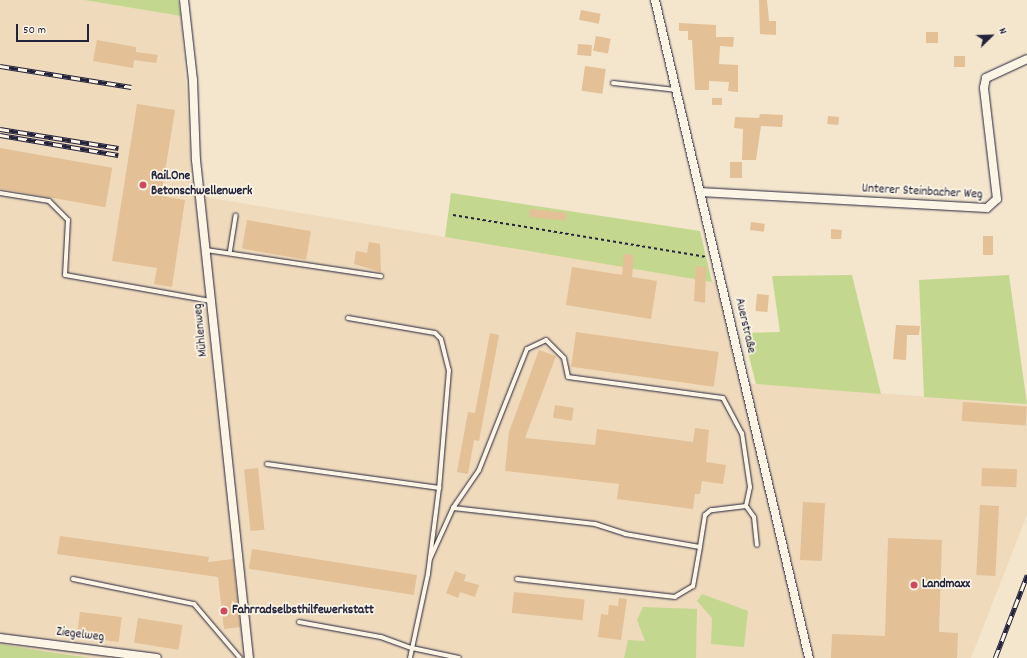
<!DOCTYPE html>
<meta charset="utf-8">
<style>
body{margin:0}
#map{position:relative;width:1027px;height:658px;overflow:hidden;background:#f4e5cd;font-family:Dekko,sans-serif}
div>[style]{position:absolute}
.built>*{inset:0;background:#efdabc}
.green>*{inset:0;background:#c3d88e}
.building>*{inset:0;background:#e3c095;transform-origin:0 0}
.path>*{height:2px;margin-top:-1px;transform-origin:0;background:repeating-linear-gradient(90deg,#22223b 0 3px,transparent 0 6px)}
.roads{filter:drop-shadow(0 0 1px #22223b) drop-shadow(0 0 1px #22223b)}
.lane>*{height:4px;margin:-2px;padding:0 2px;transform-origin:2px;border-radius:2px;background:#fcf5e5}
.street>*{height:8px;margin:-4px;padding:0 4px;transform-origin:4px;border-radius:4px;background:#fcf5e5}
.rail>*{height:4.5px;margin-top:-2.25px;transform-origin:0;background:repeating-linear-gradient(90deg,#fcf5e5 0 9px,#22223b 0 18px);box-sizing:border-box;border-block:1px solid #22223b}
.dots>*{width:11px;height:11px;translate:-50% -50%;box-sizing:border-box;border:2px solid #fcf5e5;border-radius:50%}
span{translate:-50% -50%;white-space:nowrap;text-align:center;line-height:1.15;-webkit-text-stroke:3.5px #fcf5e5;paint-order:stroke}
.poi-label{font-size:13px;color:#22223b;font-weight:700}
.left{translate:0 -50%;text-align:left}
.street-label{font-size:13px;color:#22223b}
.north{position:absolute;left:971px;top:16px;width:40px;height:40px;-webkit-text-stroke:3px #fcf5e5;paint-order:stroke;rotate:67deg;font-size:11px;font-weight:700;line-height:16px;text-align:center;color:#22223b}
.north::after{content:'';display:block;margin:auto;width:14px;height:18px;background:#22223b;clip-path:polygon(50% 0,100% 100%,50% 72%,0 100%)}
.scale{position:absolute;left:16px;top:24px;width:73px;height:18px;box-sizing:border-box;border:2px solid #22223b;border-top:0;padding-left:5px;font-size:12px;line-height:14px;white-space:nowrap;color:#22223b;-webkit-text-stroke:3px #fcf5e5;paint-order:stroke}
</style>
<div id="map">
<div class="built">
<i style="clip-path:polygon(0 0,84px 0,181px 16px,193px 195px,716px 282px,740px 383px,1027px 404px,1027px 515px,971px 658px,0 658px)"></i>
</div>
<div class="green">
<i style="clip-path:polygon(84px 0,178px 0,181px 16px)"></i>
<i style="clip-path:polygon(451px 193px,700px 231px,712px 282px,445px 237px)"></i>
<i style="clip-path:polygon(852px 275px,881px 394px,756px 384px,743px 333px,780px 332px,772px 276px)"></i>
<i style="clip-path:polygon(1009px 275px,1027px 404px,924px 397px,919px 280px)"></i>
<i style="clip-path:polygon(702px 594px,748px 611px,744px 647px,711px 644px,712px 618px,697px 601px)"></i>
<i style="clip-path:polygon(643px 607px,697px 609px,696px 658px,624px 658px,628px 640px,645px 641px,637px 620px)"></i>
<i style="clip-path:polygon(0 644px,48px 652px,91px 658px,0 658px)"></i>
</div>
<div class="building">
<i style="clip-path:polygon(759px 0,767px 0,769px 21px,776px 21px,776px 35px,760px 34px)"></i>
<i style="left:581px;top:10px;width:20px;height:10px;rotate:11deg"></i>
<i style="clip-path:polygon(679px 23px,716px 25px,716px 37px,734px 37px,733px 47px,720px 46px,719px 64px,738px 65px,738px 92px,728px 91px,729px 82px,709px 81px,709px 90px,695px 90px,692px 40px,688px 40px,688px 31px,679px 31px)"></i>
<i style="left:926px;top:32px;width:12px;height:11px"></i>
<i style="left:596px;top:36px;width:15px;height:15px;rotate:11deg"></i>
<i style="clip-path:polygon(97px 40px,136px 47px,136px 52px,158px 55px,156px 63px,134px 60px,133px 68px,93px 61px)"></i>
<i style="left:578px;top:44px;width:14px;height:11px;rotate:4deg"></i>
<i style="left:965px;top:56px;width:11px;height:11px;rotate:90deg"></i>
<i style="left:585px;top:66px;width:21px;height:25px;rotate:8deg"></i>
<i style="left:712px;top:98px;width:10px;height:7px"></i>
<i style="clip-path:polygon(137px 104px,175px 110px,161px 196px,185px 200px,172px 287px,154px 284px,157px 268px,112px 261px)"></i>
<i style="clip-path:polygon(760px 114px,783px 115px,782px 127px,761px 126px,756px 160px,742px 160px,743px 129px,734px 128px,735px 117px,759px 118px)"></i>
<i style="left:828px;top:116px;width:11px;height:8px;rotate:5deg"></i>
<i style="left:0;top:148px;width:114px;height:40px;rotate:10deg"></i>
<i style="left:730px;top:162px;width:12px;height:16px"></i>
<i style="left:530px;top:209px;width:37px;height:8px;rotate:6deg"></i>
<i style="left:247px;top:220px;width:65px;height:29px;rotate:10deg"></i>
<i style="left:751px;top:222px;width:14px;height:8px;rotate:8deg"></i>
<i style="clip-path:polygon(831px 229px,842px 230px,841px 239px,831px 239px)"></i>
<i style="left:983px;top:236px;width:10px;height:19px"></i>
<i style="clip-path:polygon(369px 242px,380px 244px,381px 272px,354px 264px,356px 251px,367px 253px)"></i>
<i style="clip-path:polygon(624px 254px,634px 255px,632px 277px,657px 281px,651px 319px,566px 305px,572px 267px,622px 275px)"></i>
<i style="clip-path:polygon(696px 266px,706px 267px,705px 303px,694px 301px)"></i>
<i style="left:757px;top:294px;width:12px;height:17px;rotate:5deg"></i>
<i style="clip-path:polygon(896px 325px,920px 326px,919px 335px,907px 335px,906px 360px,893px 359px)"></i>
<i style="left:576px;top:332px;width:144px;height:35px;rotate:8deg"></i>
<i style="clip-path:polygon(490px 333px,499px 335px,479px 441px,474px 440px,468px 474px,457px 472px,468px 412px,475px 413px)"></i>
<i style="clip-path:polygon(539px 350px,556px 356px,525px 438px,595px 445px,597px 429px,693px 442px,695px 428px,709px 430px,706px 462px,726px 465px,723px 484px,702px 481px,700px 494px,695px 494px,693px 509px,617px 499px,619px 484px,505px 471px,509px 432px)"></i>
<i style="left:963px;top:402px;width:64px;height:19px;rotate:4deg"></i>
<i style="left:555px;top:405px;width:19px;height:13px;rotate:9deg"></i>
<i style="left:258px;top:468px;width:62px;height:14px;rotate:84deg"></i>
<i style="left:982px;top:468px;width:35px;height:18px;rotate:2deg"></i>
<i style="left:803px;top:502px;width:22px;height:58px;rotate:3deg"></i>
<i style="left:980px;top:505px;width:19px;height:70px;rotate:3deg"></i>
<i style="clip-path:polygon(60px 536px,209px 557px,208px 562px,233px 559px,240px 627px,224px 629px,218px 577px,57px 554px)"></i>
<i style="clip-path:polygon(888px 538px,942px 540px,939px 632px,958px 633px,957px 658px,831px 658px,832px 634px,885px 636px)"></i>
<i style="left:252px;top:549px;width:167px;height:20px;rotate:9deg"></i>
<i style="clip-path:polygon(455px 571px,466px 575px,464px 581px,479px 585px,475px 597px,460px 592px,458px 598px,446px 593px)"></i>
<i style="left:514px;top:592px;width:71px;height:21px;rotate:6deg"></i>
<i style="clip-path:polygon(619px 598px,627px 599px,621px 640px,598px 637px,601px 614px,608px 615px,609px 605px,618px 606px)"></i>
<i style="left:80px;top:612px;width:42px;height:25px;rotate:7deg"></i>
<i style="left:138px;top:618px;width:45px;height:25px;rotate:9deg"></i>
</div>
<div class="path">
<i style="left:453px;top:215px;width:257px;rotate:9.4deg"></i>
</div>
<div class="roads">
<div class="lane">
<i style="left:613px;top:83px;width:63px;rotate:6.3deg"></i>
<i style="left:0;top:193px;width:50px;rotate:9.3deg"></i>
<i style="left:49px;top:201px;width:27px;rotate:45deg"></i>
<i style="left:68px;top:220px;width:55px;rotate:93.1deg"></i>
<i style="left:65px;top:275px;width:148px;rotate:10.1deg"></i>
<i style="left:206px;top:250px;width:177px;rotate:8.5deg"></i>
<i style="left:230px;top:251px;width:36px;rotate:-81deg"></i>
<i style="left:348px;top:318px;width:88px;rotate:9.8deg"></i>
<i style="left:435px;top:333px;width:8px;rotate:45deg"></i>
<i style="left:441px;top:339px;width:32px;rotate:76deg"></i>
<i style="left:449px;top:370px;width:118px;rotate:94.8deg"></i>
<i style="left:267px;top:464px;width:174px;rotate:7.9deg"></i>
<i style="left:439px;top:488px;width:87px;rotate:97.3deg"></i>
<i style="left:428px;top:574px;width:86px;rotate:102.1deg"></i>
<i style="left:746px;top:506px;width:14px;rotate:54deg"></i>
<i style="left:754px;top:517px;width:28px;rotate:84deg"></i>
<i style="left:453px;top:508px;width:143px;rotate:6.4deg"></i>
<i style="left:595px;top:524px;width:32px;rotate:18deg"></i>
<i style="left:625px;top:534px;width:76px;rotate:9.8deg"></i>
<i style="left:700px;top:547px;width:40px;rotate:100deg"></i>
<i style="left:693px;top:586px;width:21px;rotate:149deg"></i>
<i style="left:675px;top:597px;width:159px;rotate:-173.5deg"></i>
<i style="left:430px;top:559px;width:56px;rotate:-65.7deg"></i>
<i style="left:453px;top:508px;width:46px;rotate:-55.6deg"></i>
<i style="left:479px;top:470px;width:130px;rotate:-68.4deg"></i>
<i style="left:527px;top:349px;width:21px;rotate:-25deg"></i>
<i style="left:546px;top:340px;width:25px;rotate:45deg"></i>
<i style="left:564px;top:358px;width:19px;rotate:78deg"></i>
<i style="left:568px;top:377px;width:156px;rotate:7.7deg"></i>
<i style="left:723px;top:398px;width:40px;rotate:62deg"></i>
<i style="left:742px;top:433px;width:55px;rotate:81.6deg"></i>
<i style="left:750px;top:487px;width:19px;rotate:102deg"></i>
<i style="left:746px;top:506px;width:35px;rotate:173deg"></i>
<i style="left:711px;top:510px;width:8px;rotate:140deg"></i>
<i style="left:705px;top:515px;width:32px;rotate:99deg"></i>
<i style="left:73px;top:579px;width:124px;rotate:11.7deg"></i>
<i style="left:194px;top:604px;width:71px;rotate:49.6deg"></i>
<i style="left:299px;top:622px;width:83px;rotate:10.4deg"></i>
<i style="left:381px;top:637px;width:33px;rotate:20deg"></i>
<i style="left:412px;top:648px;width:48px;rotate:12deg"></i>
</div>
<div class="street">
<i style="left:184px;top:0;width:81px;rotate:83.6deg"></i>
<i style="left:193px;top:80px;width:80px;rotate:87.9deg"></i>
<i style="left:196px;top:160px;width:501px;rotate:83.93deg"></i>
<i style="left:655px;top:0;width:676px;rotate:76.83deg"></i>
<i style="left:700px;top:192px;width:287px;rotate:3.2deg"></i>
<i style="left:987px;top:208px;width:13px;rotate:-42deg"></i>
<i style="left:997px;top:199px;width:112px;rotate:-96.7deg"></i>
<i style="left:984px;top:88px;width:10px;rotate:-79deg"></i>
<i style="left:986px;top:78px;width:45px;rotate:-24.9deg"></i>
<i style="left:0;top:638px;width:158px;rotate:7.3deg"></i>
</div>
</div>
<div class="rail">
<i style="left:0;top:66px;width:133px;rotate:9.1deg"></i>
<i style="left:0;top:129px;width:120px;rotate:9.1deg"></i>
<i style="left:0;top:135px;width:120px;rotate:9.6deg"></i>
<i style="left:995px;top:658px;width:89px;rotate:-68.9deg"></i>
</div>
<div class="dots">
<i style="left:143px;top:185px;background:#d1495b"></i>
<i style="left:914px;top:585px;background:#d1495b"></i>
<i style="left:224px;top:611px;background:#d1495b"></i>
</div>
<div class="poi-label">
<span class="left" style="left:151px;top:185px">Rail.One<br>Betonschwellenwerk</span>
<span class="left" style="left:922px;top:585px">Landmaxx</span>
<span class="left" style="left:232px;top:611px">Fahrradselbsthilfewerkstatt</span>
</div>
<div class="street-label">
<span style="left:922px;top:193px;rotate:3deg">Unterer Steinbacher Weg</span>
<span style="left:744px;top:326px;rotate:77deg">Auerstraße</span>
<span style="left:202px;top:330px;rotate:-96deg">Mühlenweg</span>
<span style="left:80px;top:636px;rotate:7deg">Ziegelweg</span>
</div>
<div class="north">N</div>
<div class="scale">50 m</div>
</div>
